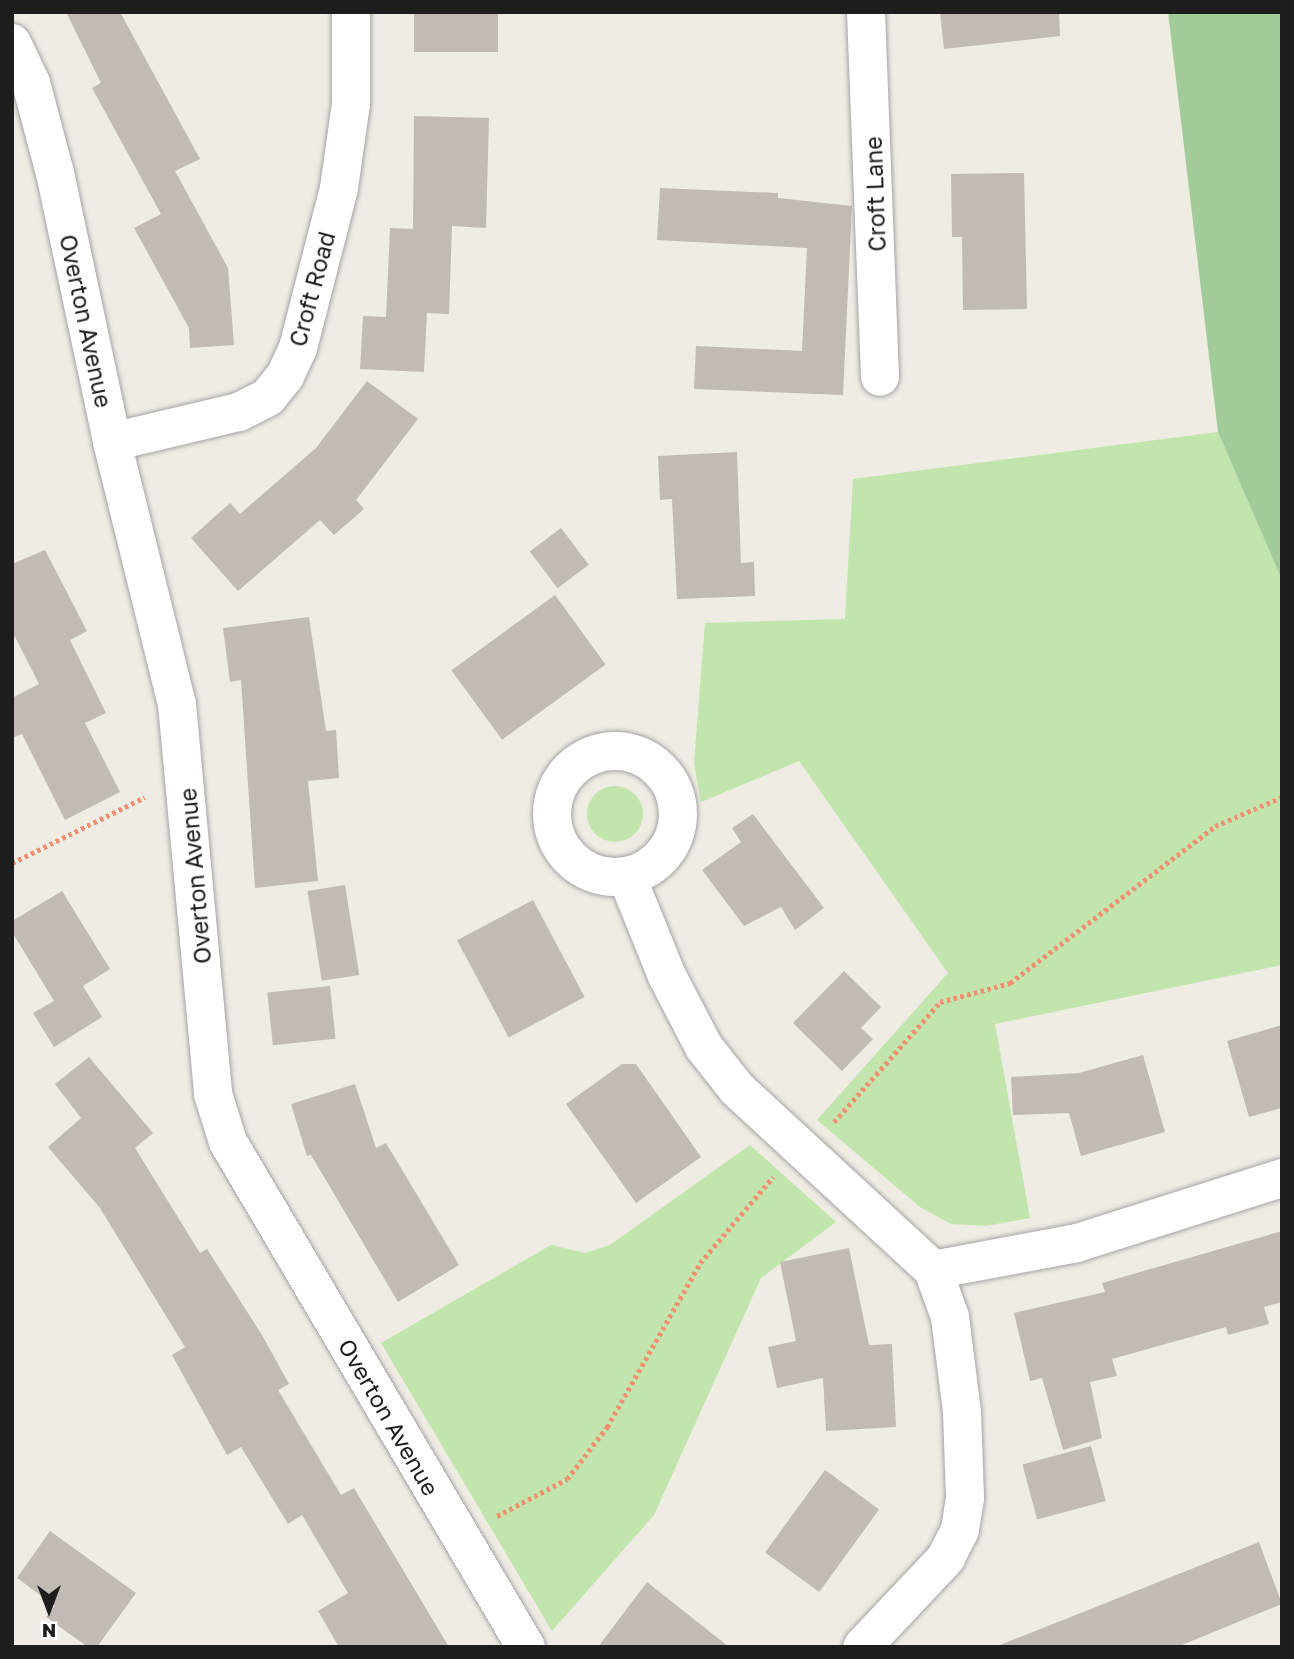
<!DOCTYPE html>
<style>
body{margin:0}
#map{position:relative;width:1294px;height:1659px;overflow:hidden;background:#eeece3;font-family:"Golos Text",sans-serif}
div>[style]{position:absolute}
.grass>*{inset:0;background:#c1e5ac}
.round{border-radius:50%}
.forest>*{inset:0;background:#a2cb9a}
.building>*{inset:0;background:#c2bbb3;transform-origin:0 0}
.path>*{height:4.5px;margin-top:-2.25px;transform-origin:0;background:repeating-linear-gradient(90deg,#f28e71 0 3.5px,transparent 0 7px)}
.roads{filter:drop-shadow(0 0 2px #a4a4a4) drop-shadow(0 0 2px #a4a4a4)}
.minor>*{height:38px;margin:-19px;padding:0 19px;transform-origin:19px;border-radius:19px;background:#fff}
.minor>.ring{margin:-19px;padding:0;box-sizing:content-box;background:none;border:38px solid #fff;border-radius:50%}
span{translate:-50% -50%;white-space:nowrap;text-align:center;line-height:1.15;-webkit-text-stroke:7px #fff;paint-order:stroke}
.street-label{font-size:23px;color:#1d1d1d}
.frame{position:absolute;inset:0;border:14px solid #1d1d1d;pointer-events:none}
.north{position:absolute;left:14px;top:1575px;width:70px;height:70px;-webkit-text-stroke:5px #fff;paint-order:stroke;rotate:180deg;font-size:19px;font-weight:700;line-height:28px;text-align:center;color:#1d1d1d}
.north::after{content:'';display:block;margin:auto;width:24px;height:32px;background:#1d1d1d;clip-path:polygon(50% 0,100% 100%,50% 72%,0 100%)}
</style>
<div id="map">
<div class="grass">
<i style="clip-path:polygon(1218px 432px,1282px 580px,1282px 965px,995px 1024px,1030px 1218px,985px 1226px,951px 1224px,920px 1207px,817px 1120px,948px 973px,799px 761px,701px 802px,694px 763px,705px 623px,845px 619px,853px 479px)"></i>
<i class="round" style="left:587px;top:786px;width:56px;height:56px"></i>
<i style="clip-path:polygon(750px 1145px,836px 1222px,761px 1278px,654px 1515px,552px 1631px,381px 1343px,551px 1245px,585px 1253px,610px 1245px)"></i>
</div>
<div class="forest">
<i style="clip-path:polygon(1168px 12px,1282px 12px,1282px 580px,1218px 432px)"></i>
</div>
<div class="building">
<i style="clip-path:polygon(66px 12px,120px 12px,200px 159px,175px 171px,228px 268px,234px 345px,190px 348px,189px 328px,134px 228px,161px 214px,92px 88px,101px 83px)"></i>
<i style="left:414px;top:12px;width:84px;height:40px"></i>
<i style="clip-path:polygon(940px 12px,1059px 12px,1060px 36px,944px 49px)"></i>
<i style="clip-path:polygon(414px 116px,489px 118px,486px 228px,452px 226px,449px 314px,427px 313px,424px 372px,360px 369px,363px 316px,386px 317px,390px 228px,413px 229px)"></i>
<i style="clip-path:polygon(1024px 173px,1027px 309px,963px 310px,962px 237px,952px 237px,951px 174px)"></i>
<i style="clip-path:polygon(660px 188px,778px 193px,778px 198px,852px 206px,843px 395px,694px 389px,696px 346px,802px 351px,807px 248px,657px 240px)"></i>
<i style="clip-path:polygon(367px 381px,418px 419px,356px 500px,364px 509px,334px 535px,320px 520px,238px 591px,191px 538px,230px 503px,240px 514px,316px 448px)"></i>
<i style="clip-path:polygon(737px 452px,741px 563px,754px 562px,755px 596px,677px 599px,672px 499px,660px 500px,658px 456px)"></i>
<i style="left:561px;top:528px;width:46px;height:39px;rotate:53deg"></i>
<i style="clip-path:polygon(45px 550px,87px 631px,70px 640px,106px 713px,85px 723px,120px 792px,65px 820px,22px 734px,12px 738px,12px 698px,39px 684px,12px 631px,12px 564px)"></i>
<i style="left:555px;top:595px;width:86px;height:128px;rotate:54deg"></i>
<i style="clip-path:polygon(309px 617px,326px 731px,336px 730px,339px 778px,308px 781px,318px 881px,255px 888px,241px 680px,230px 682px,223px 628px)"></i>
<i style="clip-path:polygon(753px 814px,824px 908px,795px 930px,781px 907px,744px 926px,702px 870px,741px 842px,732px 828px)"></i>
<i style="left:345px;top:885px;width:91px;height:38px;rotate:81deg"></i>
<i style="clip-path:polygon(62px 891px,110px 969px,83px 986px,102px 1017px,54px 1047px,33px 1013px,54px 1001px,12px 932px,12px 921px)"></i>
<i style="left:533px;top:900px;width:110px;height:86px;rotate:62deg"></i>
<i style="clip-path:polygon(844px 971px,881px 1007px,861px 1028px,873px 1039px,842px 1071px,793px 1023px)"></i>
<i style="left:330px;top:986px;width:53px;height:63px;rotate:84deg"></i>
<i style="clip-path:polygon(1282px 1025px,1282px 1108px,1249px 1117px,1227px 1041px)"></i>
<i style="clip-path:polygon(1143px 1055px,1165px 1132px,1081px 1156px,1069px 1113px,1013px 1115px,1011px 1077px,1079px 1073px)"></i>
<i style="clip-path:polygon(89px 1057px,153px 1133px,135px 1148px,200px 1253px,207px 1249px,262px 1335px,289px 1384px,278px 1390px,341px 1495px,354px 1488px,449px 1647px,339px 1647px,318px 1611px,348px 1593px,302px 1515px,288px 1524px,241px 1447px,227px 1455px,172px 1355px,185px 1347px,100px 1208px,48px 1147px,81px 1118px,55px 1084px)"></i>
<i style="clip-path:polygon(622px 1064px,636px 1064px,701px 1157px,636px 1203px,566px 1104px)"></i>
<i style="clip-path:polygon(355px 1084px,376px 1148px,386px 1143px,459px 1265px,398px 1302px,311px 1155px,307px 1156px,291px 1104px)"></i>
<i style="clip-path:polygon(1282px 1231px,1282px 1302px,1264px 1307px,1269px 1324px,1228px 1335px,1226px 1327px,1112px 1359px,1117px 1376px,1090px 1382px,1102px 1438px,1063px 1450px,1042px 1378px,1030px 1381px,1014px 1313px,1105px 1292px,1102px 1283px)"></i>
<i style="clip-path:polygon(849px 1248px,869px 1345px,892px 1344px,896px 1427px,826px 1431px,823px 1378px,777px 1388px,768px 1347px,796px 1341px,780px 1262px)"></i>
<i style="left:1091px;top:1446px;width:57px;height:71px;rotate:75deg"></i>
<i style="left:825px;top:1470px;width:67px;height:102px;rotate:36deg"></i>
<i style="clip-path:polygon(50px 1531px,136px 1593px,97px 1647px,88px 1647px,46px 1617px,55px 1606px,17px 1578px)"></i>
<i style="clip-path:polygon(1259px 1542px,1282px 1604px,1177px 1647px,995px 1647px)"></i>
<i style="clip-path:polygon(647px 1582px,729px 1647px,598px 1647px)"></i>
</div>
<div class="path">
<i style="left:12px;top:863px;width:148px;rotate:-26.4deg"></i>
<i style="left:834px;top:1122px;width:160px;rotate:-48.5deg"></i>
<i style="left:940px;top:1002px;width:73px;rotate:-15.2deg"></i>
<i style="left:1010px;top:983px;width:258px;rotate:-37.4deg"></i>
<i style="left:1215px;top:826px;width:73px;rotate:-23.4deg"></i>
<i style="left:497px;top:1516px;width:79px;rotate:-27.9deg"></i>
<i style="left:567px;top:1479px;width:66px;rotate:-52.4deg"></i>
<i style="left:607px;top:1427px;width:189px;rotate:-60.4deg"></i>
<i style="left:700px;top:1263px;width:113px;rotate:-49.7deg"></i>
</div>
<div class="roads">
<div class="minor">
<i style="left:866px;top:12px;width:365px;rotate:87.8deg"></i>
<i style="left:12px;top:43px;width:44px;rotate:64.6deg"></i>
<i style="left:31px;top:83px;width:93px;rotate:75.1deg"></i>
<i style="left:55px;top:173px;width:275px;rotate:78deg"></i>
<i style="left:112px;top:442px;width:270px;rotate:76.1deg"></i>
<i style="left:177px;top:704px;width:392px;rotate:84.7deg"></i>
<i style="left:213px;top:1094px;width:50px;rotate:72.6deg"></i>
<i style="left:228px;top:1142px;width:586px;rotate:59.46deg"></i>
<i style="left:112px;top:442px;width:130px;rotate:-13.3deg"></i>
<i style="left:239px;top:412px;width:33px;rotate:-27deg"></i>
<i style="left:268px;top:397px;width:27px;rotate:-51deg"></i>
<i style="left:285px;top:376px;width:31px;rotate:-65deg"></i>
<i style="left:298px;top:348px;width:165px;rotate:-75.6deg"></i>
<i style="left:339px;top:188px;width:85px;rotate:-81.9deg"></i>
<i style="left:351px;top:104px;width:92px;rotate:-90deg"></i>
<i class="ring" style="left:552px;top:751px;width:88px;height:88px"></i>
<i style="left:627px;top:877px;width:107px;rotate:68deg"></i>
<i style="left:667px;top:976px;width:80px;rotate:62.5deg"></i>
<i style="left:704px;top:1047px;width:53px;rotate:51.8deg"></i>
<i style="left:737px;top:1089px;width:267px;rotate:42.7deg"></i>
<i style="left:933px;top:1270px;width:50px;rotate:70.1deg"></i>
<i style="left:950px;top:1317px;width:96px;rotate:82.8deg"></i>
<i style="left:962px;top:1412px;width:86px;rotate:88deg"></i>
<i style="left:965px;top:1498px;width:32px;rotate:99deg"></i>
<i style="left:960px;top:1530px;width:31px;rotate:117deg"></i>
<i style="left:946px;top:1558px;width:122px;rotate:133.3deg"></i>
<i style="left:933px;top:1270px;width:147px;rotate:-10.6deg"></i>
<i style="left:1077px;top:1243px;width:215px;rotate:-17.6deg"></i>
</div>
</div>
<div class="street-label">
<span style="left:875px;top:194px;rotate:-92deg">Croft Lane</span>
<span style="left:312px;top:289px;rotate:-75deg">Croft Road</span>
<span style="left:86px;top:321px;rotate:78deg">Overton Avenue</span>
<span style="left:195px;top:876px;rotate:-95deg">Overton Avenue</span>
<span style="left:389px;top:1417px;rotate:60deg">Overton Avenue</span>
</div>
<div class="frame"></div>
<div class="north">N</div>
</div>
